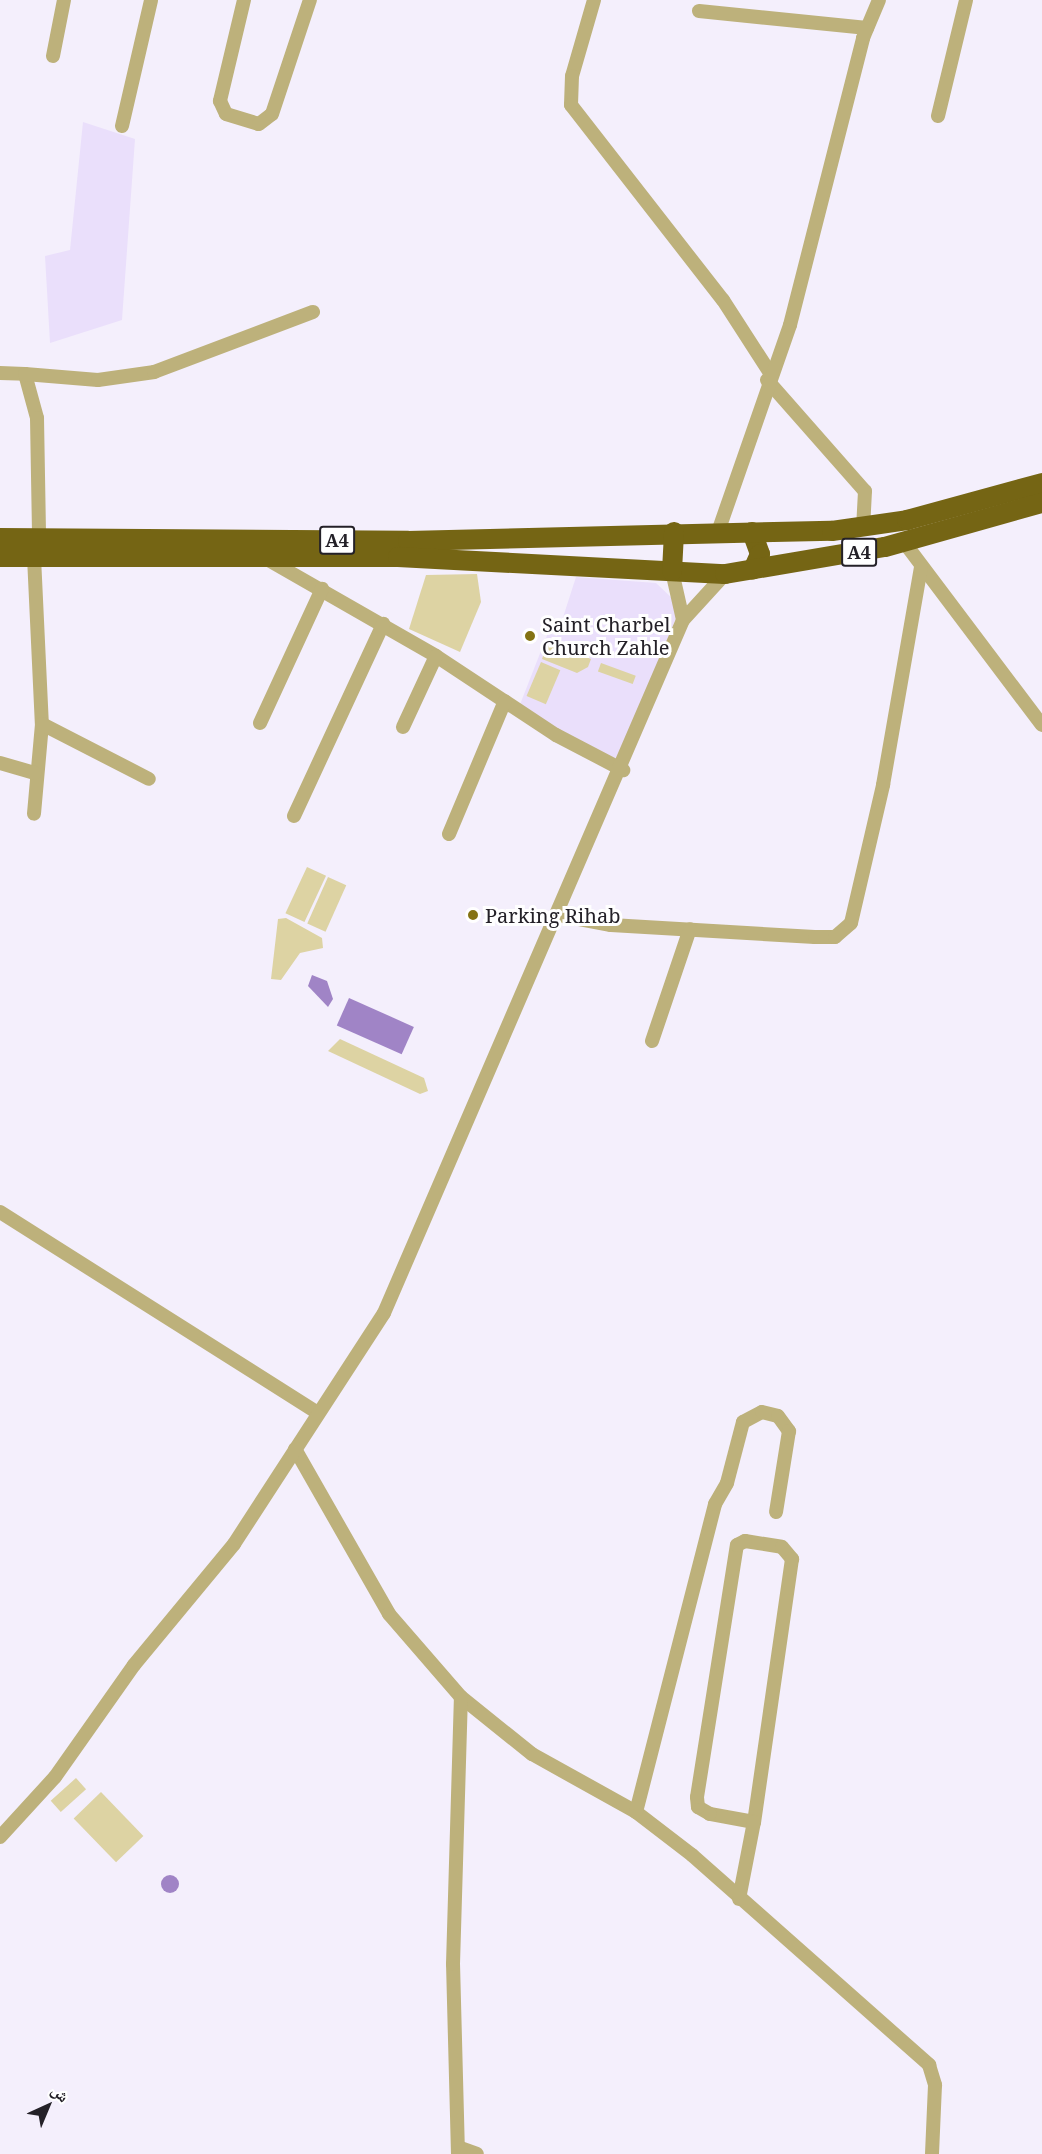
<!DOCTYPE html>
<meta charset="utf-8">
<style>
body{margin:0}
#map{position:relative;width:1042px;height:2154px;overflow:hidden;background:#f4effc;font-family:"Noto Serif","Noto Naskh Arabic",serif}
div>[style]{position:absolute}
.built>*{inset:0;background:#eadffb}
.green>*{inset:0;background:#ddd3a3;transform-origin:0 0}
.water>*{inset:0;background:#a084c6;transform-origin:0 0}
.round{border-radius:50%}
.minor>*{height:14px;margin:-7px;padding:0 7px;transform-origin:7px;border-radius:7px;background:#bdb17b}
.highway>*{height:20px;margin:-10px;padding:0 10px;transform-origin:10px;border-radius:10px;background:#756514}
.dots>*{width:16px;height:16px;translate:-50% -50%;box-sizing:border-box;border:3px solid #fff;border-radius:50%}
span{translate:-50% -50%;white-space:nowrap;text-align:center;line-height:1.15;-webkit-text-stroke:6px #fff;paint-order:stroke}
.shield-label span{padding:2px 4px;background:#fff;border:2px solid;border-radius:4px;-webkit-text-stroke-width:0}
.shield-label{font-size:18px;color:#242128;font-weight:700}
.poi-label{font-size:20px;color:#242128}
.left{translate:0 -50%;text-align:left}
.north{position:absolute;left:18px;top:2076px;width:60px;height:60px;-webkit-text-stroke:4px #fff;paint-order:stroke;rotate:44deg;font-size:16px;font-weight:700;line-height:24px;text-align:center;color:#242128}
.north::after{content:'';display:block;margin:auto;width:21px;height:27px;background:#242128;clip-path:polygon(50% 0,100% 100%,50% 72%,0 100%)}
</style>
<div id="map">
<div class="built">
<i style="clip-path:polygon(83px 122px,135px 139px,122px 320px,50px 343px,45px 256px,70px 250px)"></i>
<i style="clip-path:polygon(576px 577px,656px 583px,674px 600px,676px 618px,619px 760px,561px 735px,519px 707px,548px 633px,557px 636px)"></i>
</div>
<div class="green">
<i style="clip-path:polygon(477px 574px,481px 602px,460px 652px,409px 629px,426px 575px)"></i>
<i style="clip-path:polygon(548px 642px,591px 659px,588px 667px,577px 673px,542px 659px)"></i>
<i style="left:541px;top:662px;width:21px;height:37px;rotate:23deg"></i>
<i style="left:601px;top:663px;width:37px;height:9px;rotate:20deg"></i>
<i style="left:307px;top:867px;width:21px;height:51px;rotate:25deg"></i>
<i style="left:328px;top:877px;width:20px;height:51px;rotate:24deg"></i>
<i style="clip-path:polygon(286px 918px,322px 938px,323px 948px,300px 953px,281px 980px,271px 979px,278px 919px)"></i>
<i style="clip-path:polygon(340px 1039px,424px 1078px,428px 1091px,420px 1094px,328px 1051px)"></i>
<i style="left:76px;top:1778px;width:15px;height:34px;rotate:48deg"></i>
<i style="left:101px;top:1792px;width:61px;height:38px;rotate:46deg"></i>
</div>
<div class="water">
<i style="clip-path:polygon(312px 975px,327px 981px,333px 999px,328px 1007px,308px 986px)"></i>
<i style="left:349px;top:998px;width:71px;height:30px;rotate:24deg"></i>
<i class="round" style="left:161px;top:1875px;width:18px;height:18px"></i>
</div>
<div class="minor">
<i style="left:244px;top:0;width:104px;rotate:103.4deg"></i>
<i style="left:220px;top:101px;width:14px;rotate:65deg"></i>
<i style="left:226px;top:114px;width:34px;rotate:17deg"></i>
<i style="left:259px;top:124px;width:16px;rotate:-38deg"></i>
<i style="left:272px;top:114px;width:120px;rotate:-71.6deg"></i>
<i style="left:594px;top:0;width:79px;rotate:106.1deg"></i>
<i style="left:572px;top:76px;width:29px;rotate:92deg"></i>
<i style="left:571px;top:105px;width:247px;rotate:52.1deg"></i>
<i style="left:723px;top:300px;width:87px;rotate:57.2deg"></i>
<i style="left:699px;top:11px;width:169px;rotate:5.8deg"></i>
<i style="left:53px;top:56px;width:57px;rotate:-78.9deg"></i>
<i style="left:938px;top:116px;width:119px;rotate:-76.4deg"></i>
<i style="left:122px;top:126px;width:129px;rotate:-77deg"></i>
<i style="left:0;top:373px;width:25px;rotate:2deg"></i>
<i style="left:25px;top:374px;width:46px;rotate:74.7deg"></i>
<i style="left:37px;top:418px;width:120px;rotate:89deg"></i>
<i style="left:25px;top:374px;width:73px;rotate:4.7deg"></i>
<i style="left:98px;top:380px;width:57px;rotate:-8.1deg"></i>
<i style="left:154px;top:372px;width:170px;rotate:-20.7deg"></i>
<i style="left:767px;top:380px;width:148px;rotate:48.6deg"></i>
<i style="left:865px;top:491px;width:38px;rotate:93deg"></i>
<i style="left:719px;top:529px;width:216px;rotate:-70.8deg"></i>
<i style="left:790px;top:325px;width:296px;rotate:-75.7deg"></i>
<i style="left:863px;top:38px;width:41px;rotate:-67.2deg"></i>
<i style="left:904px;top:542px;width:229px;rotate:53deg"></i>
<i style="left:34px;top:557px;width:167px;rotate:87.3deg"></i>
<i style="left:42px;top:724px;width:90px;rotate:95.1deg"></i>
<i style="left:265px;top:558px;width:197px;rotate:29.8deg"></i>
<i style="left:436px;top:656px;width:144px;rotate:33.4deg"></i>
<i style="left:556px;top:735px;width:76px;rotate:27.6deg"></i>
<i style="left:672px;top:571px;width:50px;rotate:77.3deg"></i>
<i style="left:260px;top:723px;width:148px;rotate:-65.2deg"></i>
<i style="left:42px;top:724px;width:120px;rotate:27.2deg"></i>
<i style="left:403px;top:727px;width:78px;rotate:-65.1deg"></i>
<i style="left:0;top:763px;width:36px;rotate:16deg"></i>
<i style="left:294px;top:816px;width:212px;rotate:-65.1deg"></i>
<i style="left:449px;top:834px;width:144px;rotate:-67.2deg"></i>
<i style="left:558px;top:915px;width:54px;rotate:10.7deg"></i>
<i style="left:611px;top:925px;width:204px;rotate:3.4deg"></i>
<i style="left:815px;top:937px;width:20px"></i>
<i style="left:835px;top:937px;width:21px;rotate:-41deg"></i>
<i style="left:851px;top:923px;width:142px;rotate:-76.9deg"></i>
<i style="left:883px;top:785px;width:220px;rotate:-80.1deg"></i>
<i style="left:652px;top:1041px;width:118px;rotate:-71.3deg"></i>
<i style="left:0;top:1212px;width:374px;rotate:32.3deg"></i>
<i style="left:295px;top:1449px;width:190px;rotate:60.3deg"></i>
<i style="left:389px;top:1614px;width:110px;rotate:49.1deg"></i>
<i style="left:461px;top:1697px;width:91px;rotate:38.8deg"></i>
<i style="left:532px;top:1754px;width:119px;rotate:29.1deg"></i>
<i style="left:636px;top:1812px;width:71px;rotate:37.5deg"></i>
<i style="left:692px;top:1855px;width:317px;rotate:41.5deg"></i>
<i style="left:929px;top:2065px;width:21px;rotate:73deg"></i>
<i style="left:935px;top:2085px;width:69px;rotate:92.5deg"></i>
<i style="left:745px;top:1541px;width:37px;rotate:9deg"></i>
<i style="left:782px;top:1547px;width:16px;rotate:50deg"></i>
<i style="left:792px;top:1559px;width:266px;rotate:98.2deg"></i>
<i style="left:754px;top:1822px;width:45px;rotate:-169.7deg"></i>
<i style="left:710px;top:1814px;width:14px;rotate:-150deg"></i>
<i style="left:698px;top:1807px;width:10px;rotate:-96deg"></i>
<i style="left:697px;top:1797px;width:255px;rotate:-81deg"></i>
<i style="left:737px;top:1545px;width:9px;rotate:-27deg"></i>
<i style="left:636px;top:1812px;width:318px;rotate:-75.6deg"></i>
<i style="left:715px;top:1504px;width:24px;rotate:-60deg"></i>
<i style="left:727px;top:1483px;width:63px;rotate:-75.3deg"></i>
<i style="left:743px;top:1422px;width:21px;rotate:-28deg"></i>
<i style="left:762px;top:1412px;width:16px;rotate:14deg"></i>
<i style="left:778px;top:1416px;width:19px;rotate:54deg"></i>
<i style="left:789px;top:1431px;width:82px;rotate:99.1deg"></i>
<i style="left:0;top:1837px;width:81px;rotate:-47.5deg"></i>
<i style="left:55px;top:1777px;width:137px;rotate:-54.8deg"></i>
<i style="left:134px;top:1665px;width:157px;rotate:-50.4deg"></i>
<i style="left:234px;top:1544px;width:275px;rotate:-57deg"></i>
<i style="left:384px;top:1313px;width:755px;rotate:-66.66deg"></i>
<i style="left:683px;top:620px;width:62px;rotate:-47.6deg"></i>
<i style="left:739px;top:1899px;width:78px;rotate:-79deg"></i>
<i style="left:458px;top:2147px;width:20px;rotate:20deg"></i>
<i style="left:458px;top:2154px;width:190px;rotate:-91.5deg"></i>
<i style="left:453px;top:1964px;width:267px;rotate:-88.3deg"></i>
</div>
<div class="highway">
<i style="left:752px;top:532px;width:23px;rotate:70deg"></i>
<i style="left:760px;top:554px;width:17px;rotate:114deg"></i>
<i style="left:0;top:538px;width:408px;rotate:0.4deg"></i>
<i style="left:408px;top:541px;width:424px;rotate:-1.4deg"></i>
<i style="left:832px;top:531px;width:76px;rotate:-8.3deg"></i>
<i style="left:907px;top:520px;width:140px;rotate:-15.3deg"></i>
<i style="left:0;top:557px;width:398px"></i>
<i style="left:398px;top:557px;width:327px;rotate:3deg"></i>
<i style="left:725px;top:574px;width:162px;rotate:-9.6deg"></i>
<i style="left:885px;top:547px;width:163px;rotate:-15.7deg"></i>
<i style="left:672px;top:571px;width:39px;rotate:-87deg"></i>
</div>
<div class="dots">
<i style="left:530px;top:636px;background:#847213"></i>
<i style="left:473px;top:915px;background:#847213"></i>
</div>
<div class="shield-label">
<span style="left:337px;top:540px">A4</span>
<span style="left:859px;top:552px">A4</span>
</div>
<div class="poi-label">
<span class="left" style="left:542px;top:636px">Saint Charbel<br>Church Zahle</span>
<span class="left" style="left:485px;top:915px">Parking Rihab</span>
</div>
<div class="north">ش</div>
</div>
